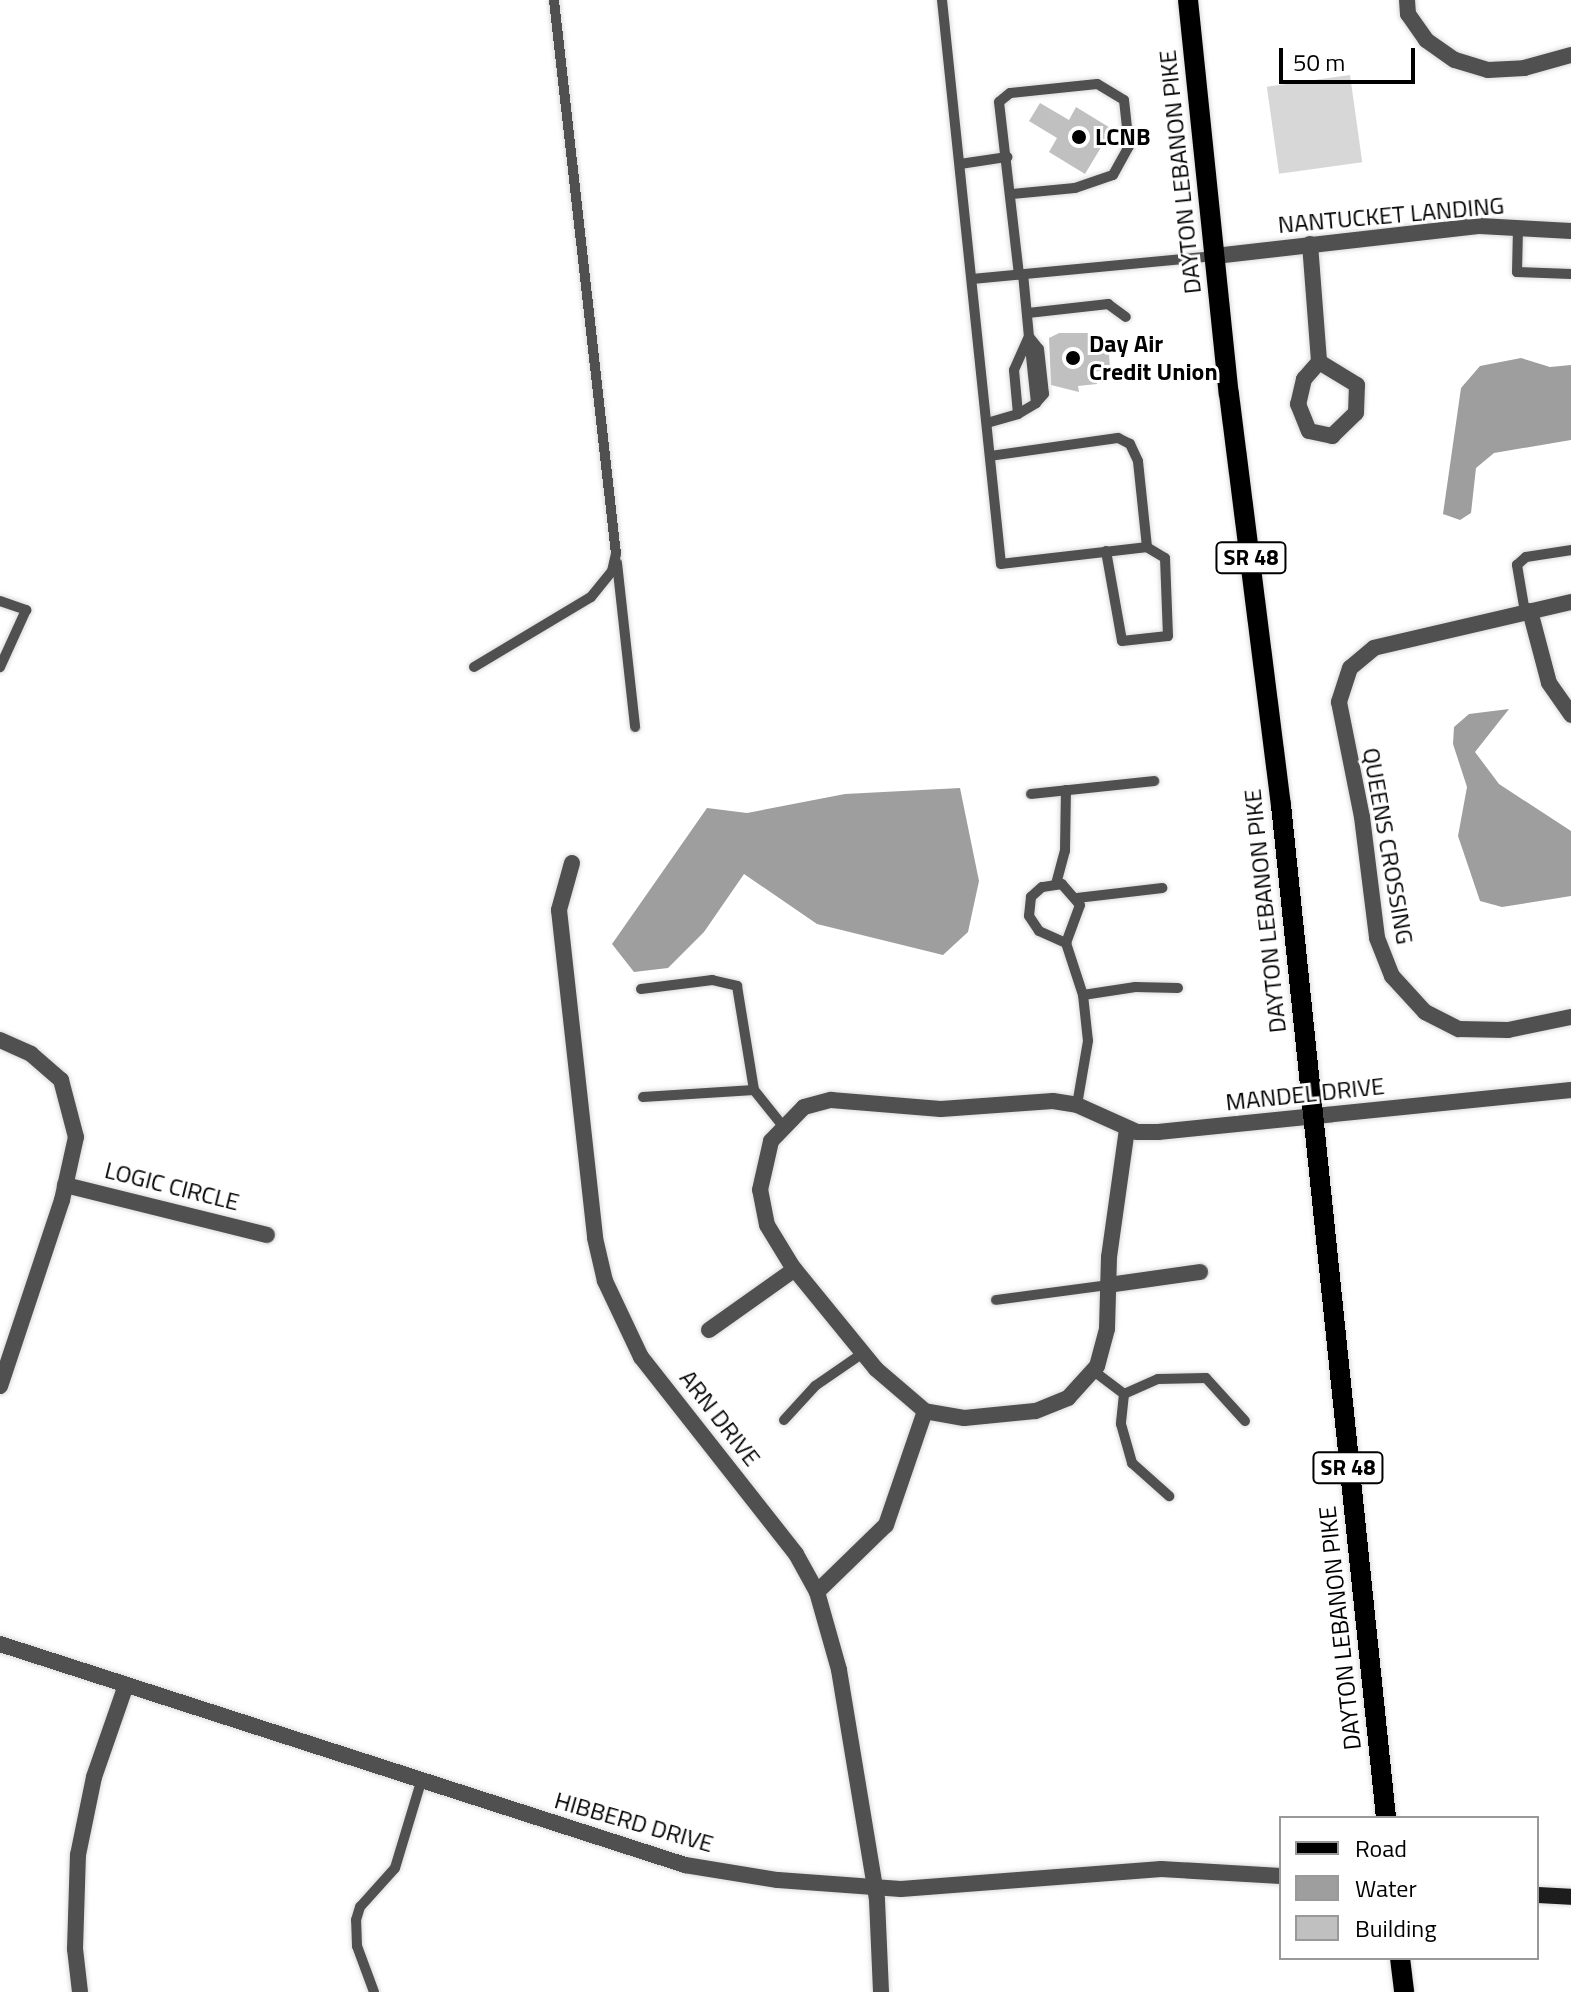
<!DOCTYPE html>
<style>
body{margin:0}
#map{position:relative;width:1571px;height:1992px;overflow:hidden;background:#fff;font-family:"Titillium Web",sans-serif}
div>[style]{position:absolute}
.green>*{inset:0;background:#d7d7d7;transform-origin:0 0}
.water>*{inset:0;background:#9e9e9e}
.building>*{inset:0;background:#c0c0c0}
.roads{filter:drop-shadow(0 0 2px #dbdbdb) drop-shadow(0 0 2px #dbdbdb)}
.lane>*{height:10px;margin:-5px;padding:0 5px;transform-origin:5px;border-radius:5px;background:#505050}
.street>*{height:16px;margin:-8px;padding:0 8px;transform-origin:8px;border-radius:8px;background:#505050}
.secondary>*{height:16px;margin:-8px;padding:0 8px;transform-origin:8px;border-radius:8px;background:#1d1d1d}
.primary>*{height:20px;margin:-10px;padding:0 10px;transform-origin:10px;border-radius:10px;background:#000}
.dots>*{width:22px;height:22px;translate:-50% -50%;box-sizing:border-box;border:4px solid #fff;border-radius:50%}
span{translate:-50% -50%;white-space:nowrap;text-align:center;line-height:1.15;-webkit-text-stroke:6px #fff;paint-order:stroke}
.shield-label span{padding:2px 6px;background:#fff;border:2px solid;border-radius:6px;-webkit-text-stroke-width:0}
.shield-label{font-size:22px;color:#000;font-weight:700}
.poi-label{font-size:24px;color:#000;font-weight:700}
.left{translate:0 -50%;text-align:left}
.street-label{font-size:24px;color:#000}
.legend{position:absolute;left:1279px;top:1816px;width:260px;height:144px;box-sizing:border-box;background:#fff;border:2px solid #999;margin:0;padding:10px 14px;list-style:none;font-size:24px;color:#000}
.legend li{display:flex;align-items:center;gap:16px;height:40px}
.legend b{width:40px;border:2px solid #999}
.scale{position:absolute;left:1279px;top:48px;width:136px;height:36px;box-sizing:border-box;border:4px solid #000;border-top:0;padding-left:10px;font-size:24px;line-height:28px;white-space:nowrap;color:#000;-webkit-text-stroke:6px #fff;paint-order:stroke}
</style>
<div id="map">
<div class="green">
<i style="left:1350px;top:75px;width:88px;height:84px;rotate:82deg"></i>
</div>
<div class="water">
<i style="clip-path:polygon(1521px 358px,1550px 367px,1571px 365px,1571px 440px,1494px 453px,1476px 468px,1471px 513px,1460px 520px,1443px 514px,1461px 388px,1480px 366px)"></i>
<i style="clip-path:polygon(1509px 709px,1475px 752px,1499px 784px,1571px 831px,1571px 896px,1502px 907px,1480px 901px,1458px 836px,1467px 787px,1453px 744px,1454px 727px,1469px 714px)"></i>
<i style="clip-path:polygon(960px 788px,979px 881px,968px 932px,943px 955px,817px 924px,744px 874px,704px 932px,668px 968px,634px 972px,612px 944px,707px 808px,747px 813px,845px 794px)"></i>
</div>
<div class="building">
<i style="clip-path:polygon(1040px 103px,1069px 120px,1076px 107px,1112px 129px,1085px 174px,1049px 152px,1057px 138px,1029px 121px)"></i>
<i style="clip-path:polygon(1059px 333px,1091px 333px,1092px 342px,1108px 338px,1110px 368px,1095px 372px,1097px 384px,1078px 386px,1079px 392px,1051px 385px,1049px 338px)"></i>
</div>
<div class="roads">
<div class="lane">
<i style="left:942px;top:0;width:567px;rotate:84.03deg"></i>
<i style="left:1001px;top:564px;width:147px;rotate:-6.6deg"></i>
<i style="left:1147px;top:547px;width:86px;rotate:-96deg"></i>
<i style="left:1138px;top:461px;width:19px;rotate:-115deg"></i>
<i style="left:1130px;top:444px;width:13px;rotate:-153deg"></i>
<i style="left:1118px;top:438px;width:129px;rotate:172deg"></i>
<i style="left:960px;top:164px;width:48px;rotate:-8.5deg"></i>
<i style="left:1012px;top:194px;width:63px;rotate:-5.4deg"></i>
<i style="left:1075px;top:188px;width:40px;rotate:-18.9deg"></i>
<i style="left:1113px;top:175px;width:33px;rotate:-61deg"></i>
<i style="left:1129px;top:146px;width:46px;rotate:-96.2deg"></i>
<i style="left:1124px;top:100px;width:31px;rotate:-149deg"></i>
<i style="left:1097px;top:84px;width:87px;rotate:174.1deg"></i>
<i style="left:1010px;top:93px;width:14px;rotate:141deg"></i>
<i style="left:999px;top:102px;width:174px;rotate:83.4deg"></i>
<i style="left:1518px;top:228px;width:44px;rotate:91.3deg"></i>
<i style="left:1517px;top:272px;width:54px;rotate:2.1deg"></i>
<i style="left:972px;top:279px;width:244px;rotate:-5.4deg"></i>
<i style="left:1028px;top:313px;width:81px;rotate:-6.4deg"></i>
<i style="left:1108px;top:304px;width:22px;rotate:36deg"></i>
<i style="left:1030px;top:338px;width:14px;rotate:51deg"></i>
<i style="left:1039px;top:349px;width:45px;rotate:83.7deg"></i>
<i style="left:1044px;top:394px;width:12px;rotate:132deg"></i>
<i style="left:1018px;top:414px;width:21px;rotate:-31deg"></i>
<i style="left:1036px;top:403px;width:66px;rotate:-96.1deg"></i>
<i style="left:987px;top:423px;width:32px;rotate:-16deg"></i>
<i style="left:1018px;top:414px;width:44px;rotate:-95.2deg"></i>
<i style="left:1014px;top:370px;width:36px;rotate:-66deg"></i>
<i style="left:1029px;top:337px;width:63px;rotate:-95.4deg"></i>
<i style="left:1106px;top:551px;width:91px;rotate:79.9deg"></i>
<i style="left:1122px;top:641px;width:46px;rotate:-6.2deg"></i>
<i style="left:1168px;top:636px;width:78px;rotate:-92.2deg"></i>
<i style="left:1165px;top:558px;width:21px;rotate:-149deg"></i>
<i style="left:617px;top:563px;width:165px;rotate:83.7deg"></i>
<i style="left:0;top:601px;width:28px;rotate:19deg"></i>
<i style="left:26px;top:610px;width:63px;rotate:114.5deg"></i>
<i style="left:1525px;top:612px;width:48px;rotate:-99.7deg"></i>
<i style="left:1517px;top:565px;width:12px;rotate:-42deg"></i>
<i style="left:1526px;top:557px;width:46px;rotate:-8.8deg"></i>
<i style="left:474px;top:667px;width:136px;rotate:-30.9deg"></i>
<i style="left:591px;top:597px;width:33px;rotate:-51deg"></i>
<i style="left:612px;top:571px;width:17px;rotate:-77deg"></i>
<i style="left:616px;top:554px;width:557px;rotate:-96.39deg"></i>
<i style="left:1031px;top:794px;width:124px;rotate:-6deg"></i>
<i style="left:1056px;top:884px;width:34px;rotate:-75deg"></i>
<i style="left:1065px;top:851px;width:61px;rotate:-89.1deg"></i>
<i style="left:1077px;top:898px;width:86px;rotate:-6.7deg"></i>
<i style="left:1066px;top:943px;width:40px;rotate:-69.8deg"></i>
<i style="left:1080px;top:905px;width:28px;rotate:-131deg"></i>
<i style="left:1062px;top:884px;width:20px;rotate:171deg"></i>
<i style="left:1042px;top:887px;width:15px;rotate:138deg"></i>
<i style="left:1031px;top:897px;width:19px;rotate:96deg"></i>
<i style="left:1029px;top:916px;width:18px;rotate:56deg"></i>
<i style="left:1039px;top:931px;width:30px;rotate:24deg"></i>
<i style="left:1066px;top:943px;width:55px;rotate:71.9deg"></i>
<i style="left:1083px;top:995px;width:46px;rotate:83.8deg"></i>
<i style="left:1088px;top:1041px;width:65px;rotate:99.8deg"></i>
<i style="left:641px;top:989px;width:72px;rotate:-7.2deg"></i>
<i style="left:712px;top:980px;width:26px;rotate:13deg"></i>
<i style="left:737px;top:986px;width:105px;rotate:80.7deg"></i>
<i style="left:754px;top:1090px;width:45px;rotate:51.3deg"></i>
<i style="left:1083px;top:995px;width:53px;rotate:-8.7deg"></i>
<i style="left:1135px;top:987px;width:43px;rotate:1.3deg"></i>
<i style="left:643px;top:1097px;width:111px;rotate:-3.6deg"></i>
<i style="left:996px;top:1300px;width:113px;rotate:-7.6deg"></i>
<i style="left:1095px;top:1372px;width:36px;rotate:37deg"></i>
<i style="left:1124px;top:1394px;width:37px;rotate:-24deg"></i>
<i style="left:1158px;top:1379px;width:48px;rotate:-1.2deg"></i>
<i style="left:1206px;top:1378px;width:58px;rotate:47.8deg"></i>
<i style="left:1124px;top:1394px;width:30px;rotate:96deg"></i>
<i style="left:1121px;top:1424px;width:41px;rotate:74.2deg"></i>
<i style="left:1132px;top:1463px;width:50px;rotate:41.7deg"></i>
<i style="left:784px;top:1420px;width:46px;rotate:-47.6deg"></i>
<i style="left:815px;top:1386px;width:58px;rotate:-34.5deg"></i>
<i style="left:374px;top:1992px;width:49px;rotate:-110.3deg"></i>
<i style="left:357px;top:1946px;width:26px;rotate:-92deg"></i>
<i style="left:356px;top:1920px;width:14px;rotate:-73deg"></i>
<i style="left:360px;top:1907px;width:52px;rotate:-48.1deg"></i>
<i style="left:395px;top:1868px;width:90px;rotate:-73.2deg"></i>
</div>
<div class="street">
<i style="left:1407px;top:0;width:14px;rotate:86deg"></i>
<i style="left:1408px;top:14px;width:32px;rotate:55deg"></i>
<i style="left:1426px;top:40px;width:35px;rotate:35deg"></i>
<i style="left:1455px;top:60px;width:34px;rotate:17deg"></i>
<i style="left:1488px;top:70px;width:36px;rotate:-3deg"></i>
<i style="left:1524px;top:68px;width:49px;rotate:-15.5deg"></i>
<i style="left:1310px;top:244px;width:118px;rotate:85.6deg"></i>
<i style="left:1319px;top:362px;width:23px;rotate:131deg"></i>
<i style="left:1304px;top:379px;width:26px;rotate:103deg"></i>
<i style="left:1298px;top:404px;width:29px;rotate:68deg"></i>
<i style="left:1309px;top:431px;width:24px;rotate:12deg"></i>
<i style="left:1332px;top:436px;width:33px;rotate:-44deg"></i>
<i style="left:1356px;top:413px;width:28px;rotate:-88deg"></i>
<i style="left:1357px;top:385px;width:44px;rotate:-148.8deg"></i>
<i style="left:1215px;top:256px;width:267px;rotate:-6.5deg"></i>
<i style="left:1480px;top:226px;width:91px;rotate:3.1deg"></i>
<i style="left:1571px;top:602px;width:202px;rotate:166.9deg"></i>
<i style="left:1374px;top:648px;width:31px;rotate:140deg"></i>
<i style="left:1350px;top:668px;width:36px;rotate:108deg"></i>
<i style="left:1339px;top:702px;width:117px;rotate:78.7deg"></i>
<i style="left:1362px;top:817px;width:122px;rotate:82.9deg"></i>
<i style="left:1377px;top:938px;width:41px;rotate:68.5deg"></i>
<i style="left:1392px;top:976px;width:49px;rotate:47.5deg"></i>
<i style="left:1425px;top:1012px;width:38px;rotate:27deg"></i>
<i style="left:1459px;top:1029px;width:49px;rotate:1.2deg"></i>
<i style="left:1508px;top:1030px;width:64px;rotate:-11.7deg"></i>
<i style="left:1530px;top:611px;width:74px;rotate:75.2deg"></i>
<i style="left:1549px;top:683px;width:39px;rotate:55deg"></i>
<i style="left:572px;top:863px;width:49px;rotate:105.5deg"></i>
<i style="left:559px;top:910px;width:330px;rotate:83.7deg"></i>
<i style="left:595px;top:1238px;width:44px;rotate:76.9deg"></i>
<i style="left:605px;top:1281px;width:84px;rotate:64.7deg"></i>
<i style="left:641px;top:1357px;width:251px;rotate:51.8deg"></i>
<i style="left:796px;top:1554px;width:43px;rotate:61.1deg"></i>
<i style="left:817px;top:1592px;width:81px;rotate:74.2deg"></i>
<i style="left:839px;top:1670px;width:233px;rotate:80.6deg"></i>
<i style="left:877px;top:1900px;width:92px;rotate:87.5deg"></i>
<i style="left:0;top:1040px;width:34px;rotate:24deg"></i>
<i style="left:31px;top:1054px;width:40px;rotate:41deg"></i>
<i style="left:61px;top:1080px;width:59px;rotate:75.3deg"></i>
<i style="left:76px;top:1137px;width:65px;rotate:102.5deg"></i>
<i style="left:62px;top:1200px;width:196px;rotate:108.4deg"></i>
<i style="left:1127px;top:1129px;width:129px;rotate:98deg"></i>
<i style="left:1109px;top:1257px;width:72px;rotate:91.6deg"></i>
<i style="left:1107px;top:1329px;width:38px;rotate:105deg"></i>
<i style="left:1097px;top:1366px;width:43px;rotate:132.2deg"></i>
<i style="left:1068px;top:1398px;width:35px;rotate:158deg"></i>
<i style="left:1035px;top:1411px;width:71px;rotate:174.4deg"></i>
<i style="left:964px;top:1418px;width:40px;rotate:-170deg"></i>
<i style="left:925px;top:1411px;width:65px;rotate:-139.4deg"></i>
<i style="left:876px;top:1369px;width:133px;rotate:-129.2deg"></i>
<i style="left:792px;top:1266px;width:48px;rotate:-121.4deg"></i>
<i style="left:767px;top:1225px;width:36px;rotate:-101deg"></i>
<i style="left:760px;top:1190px;width:50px;rotate:-77.3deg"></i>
<i style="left:771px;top:1141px;width:47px;rotate:-45.9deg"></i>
<i style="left:804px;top:1107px;width:28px;rotate:-15deg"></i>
<i style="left:831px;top:1100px;width:110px;rotate:4.7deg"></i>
<i style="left:941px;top:1109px;width:112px;rotate:-4.1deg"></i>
<i style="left:1053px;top:1101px;width:24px;rotate:9deg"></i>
<i style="left:1077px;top:1105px;width:66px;rotate:24.2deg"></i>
<i style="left:1137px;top:1132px;width:21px"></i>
<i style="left:1158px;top:1132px;width:415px;rotate:-5.8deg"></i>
<i style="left:65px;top:1185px;width:208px;rotate:13.9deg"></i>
<i style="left:1108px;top:1285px;width:93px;rotate:-8deg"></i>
<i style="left:709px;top:1330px;width:105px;rotate:-35.3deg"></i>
<i style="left:817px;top:1592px;width:96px;rotate:-44.2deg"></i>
<i style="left:886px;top:1525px;width:120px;rotate:-71.1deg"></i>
<i style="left:0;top:1644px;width:720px;rotate:17.88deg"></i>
<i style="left:685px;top:1865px;width:94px;rotate:9.2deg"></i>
<i style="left:778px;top:1880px;width:123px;rotate:4.2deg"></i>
<i style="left:901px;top:1889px;width:261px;rotate:-4.4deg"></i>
<i style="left:1161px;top:1869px;width:120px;rotate:3.3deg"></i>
<i style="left:80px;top:1992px;width:43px;rotate:-96.6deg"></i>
<i style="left:75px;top:1949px;width:94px;rotate:-88.2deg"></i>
<i style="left:78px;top:1855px;width:80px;rotate:-78.4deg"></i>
<i style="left:94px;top:1777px;width:94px;rotate:-70.8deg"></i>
</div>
<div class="secondary">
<i style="left:1537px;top:1895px;width:34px;rotate:3deg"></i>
</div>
<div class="primary">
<i style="left:1188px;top:0;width:396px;rotate:84.1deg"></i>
<i style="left:1229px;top:394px;width:414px;rotate:82.8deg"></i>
<i style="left:1281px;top:805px;width:1018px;rotate:84.08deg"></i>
<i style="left:1400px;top:1958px;width:34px;rotate:83deg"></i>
</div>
</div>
<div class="dots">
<i style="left:1079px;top:137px;background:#000"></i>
<i style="left:1073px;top:358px;background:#000"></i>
</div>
<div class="shield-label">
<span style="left:1251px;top:558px">SR 48</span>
<span style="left:1348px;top:1468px">SR 48</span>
</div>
<div class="poi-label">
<span class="left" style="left:1095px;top:137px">LCNB</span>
<span class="left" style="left:1089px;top:358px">Day Air<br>Credit Union</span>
</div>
<div class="street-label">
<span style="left:1180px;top:172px;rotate:-96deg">DAYTON LEBANON PIKE</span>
<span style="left:1391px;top:215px;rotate:-5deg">NANTUCKET LANDING</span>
<span style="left:1388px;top:846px;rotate:80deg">QUEENS CROSSING</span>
<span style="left:1265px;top:911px;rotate:-96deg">DAYTON LEBANON PIKE</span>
<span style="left:1305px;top:1094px;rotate:-6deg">MANDEL DRIVE</span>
<span style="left:172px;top:1186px;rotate:14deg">LOGIC CIRCLE</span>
<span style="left:720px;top:1418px;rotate:52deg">ARN DRIVE</span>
<span style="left:1340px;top:1628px;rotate:-96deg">DAYTON LEBANON PIKE</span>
<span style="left:634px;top:1822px;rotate:16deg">HIBBERD DRIVE</span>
</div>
<ul class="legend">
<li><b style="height:10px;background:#000"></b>Road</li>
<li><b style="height:22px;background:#9e9e9e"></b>Water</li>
<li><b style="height:22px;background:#c0c0c0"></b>Building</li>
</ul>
<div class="scale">50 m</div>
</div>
